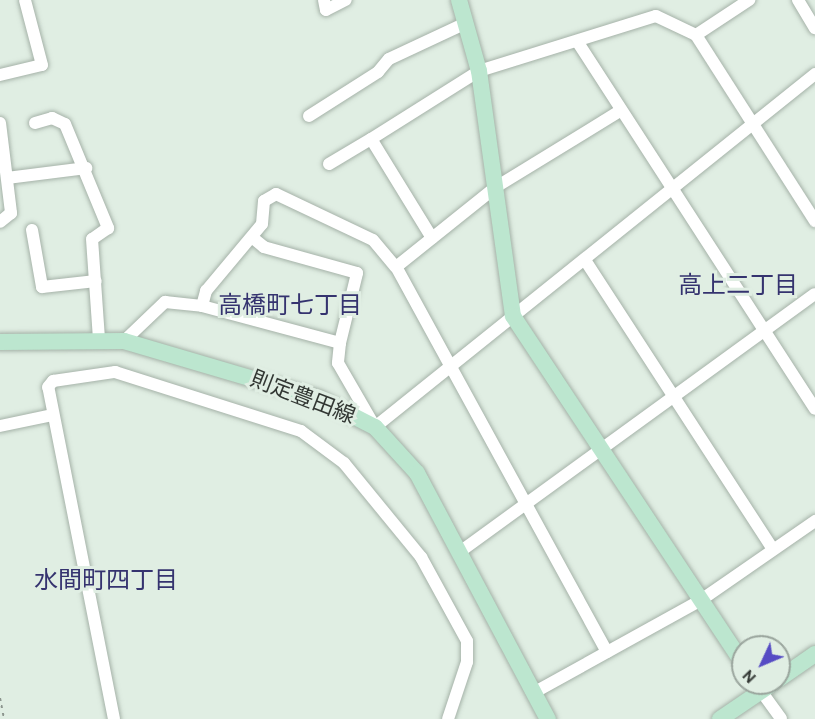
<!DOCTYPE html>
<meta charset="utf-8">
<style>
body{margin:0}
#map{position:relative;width:815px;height:719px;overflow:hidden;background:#e0eee3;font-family:Cabin,"Noto Sans JP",sans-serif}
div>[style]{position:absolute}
.path>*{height:2px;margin-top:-1px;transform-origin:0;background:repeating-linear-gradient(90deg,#8c958e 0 3px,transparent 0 7.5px)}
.roads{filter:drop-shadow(0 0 2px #a5b2a8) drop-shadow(0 0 2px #a5b2a8)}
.street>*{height:12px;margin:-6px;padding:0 6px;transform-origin:6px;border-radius:6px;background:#fff}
.secondary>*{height:16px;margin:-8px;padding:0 8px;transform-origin:8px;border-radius:8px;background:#bce6cf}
span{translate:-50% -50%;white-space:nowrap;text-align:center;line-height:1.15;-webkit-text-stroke:6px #e0eee3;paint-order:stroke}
.street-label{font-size:22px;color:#323733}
.neighbourhood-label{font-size:24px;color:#35336f}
.north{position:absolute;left:731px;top:635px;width:60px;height:60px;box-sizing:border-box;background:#e0eee3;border:2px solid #9aa59d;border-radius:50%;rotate:226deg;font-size:16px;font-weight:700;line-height:24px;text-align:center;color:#323733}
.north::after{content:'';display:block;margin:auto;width:21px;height:27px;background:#564cc4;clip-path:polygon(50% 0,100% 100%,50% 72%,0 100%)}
</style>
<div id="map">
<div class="path">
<i style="left:0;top:698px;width:21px;rotate:79deg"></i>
</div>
<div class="roads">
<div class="street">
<i style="left:324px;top:0;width:10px;rotate:79deg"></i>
<i style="left:326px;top:10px;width:22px;rotate:-27deg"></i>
<i style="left:798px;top:0;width:33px;rotate:59deg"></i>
<i style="left:696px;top:35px;width:64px;rotate:-33.4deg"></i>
<i style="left:577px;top:41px;width:438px;rotate:57.1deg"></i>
<i style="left:0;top:75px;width:43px;rotate:-13.4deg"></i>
<i style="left:42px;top:65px;width:67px;rotate:-104.7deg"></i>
<i style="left:309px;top:116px;width:82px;rotate:-32.5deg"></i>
<i style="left:378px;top:72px;width:17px;rotate:-50deg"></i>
<i style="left:389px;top:59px;width:85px;rotate:-25.1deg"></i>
<i style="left:0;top:123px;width:91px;rotate:83deg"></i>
<i style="left:11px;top:213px;width:14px;rotate:141deg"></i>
<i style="left:35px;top:123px;width:18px;rotate:-16deg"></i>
<i style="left:52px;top:118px;width:14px;rotate:25deg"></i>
<i style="left:65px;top:124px;width:113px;rotate:67.5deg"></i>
<i style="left:108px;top:228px;width:19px;rotate:145deg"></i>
<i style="left:92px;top:239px;width:99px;rotate:86deg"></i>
<i style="left:329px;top:164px;width:49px;rotate:-30.8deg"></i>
<i style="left:7px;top:178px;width:80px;rotate:-7.2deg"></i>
<i style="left:32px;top:230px;width:58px;rotate:80deg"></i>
<i style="left:42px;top:287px;width:54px;rotate:-6.3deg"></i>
<i style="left:432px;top:238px;width:116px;rotate:-121.6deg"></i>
<i style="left:371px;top:139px;width:128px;rotate:-32.2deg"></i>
<i style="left:479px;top:71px;width:185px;rotate:-17.3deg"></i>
<i style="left:656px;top:16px;width:44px;rotate:25.4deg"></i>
<i style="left:696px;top:35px;width:221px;rotate:57.4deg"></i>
<i style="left:585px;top:260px;width:345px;rotate:57deg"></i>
<i style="left:202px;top:306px;width:143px;rotate:15deg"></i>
<i style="left:340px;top:343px;width:72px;rotate:-76.3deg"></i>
<i style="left:357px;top:273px;width:97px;rotate:-164.4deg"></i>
<i style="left:264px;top:247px;width:14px;rotate:-141deg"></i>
<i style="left:124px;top:341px;width:57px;rotate:-43.6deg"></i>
<i style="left:165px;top:302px;width:37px;rotate:6deg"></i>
<i style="left:202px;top:306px;width:16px;rotate:-75deg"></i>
<i style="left:206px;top:291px;width:87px;rotate:-50.1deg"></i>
<i style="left:262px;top:224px;width:23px;rotate:-85deg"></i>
<i style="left:264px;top:201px;width:14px;rotate:-30deg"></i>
<i style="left:276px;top:194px;width:107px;rotate:25.4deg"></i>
<i style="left:373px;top:240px;width:35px;rotate:50deg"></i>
<i style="left:340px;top:343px;width:20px;rotate:96deg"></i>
<i style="left:338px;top:363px;width:74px;rotate:60deg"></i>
<i style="left:375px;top:427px;width:564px;rotate:-38.74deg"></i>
<i style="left:0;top:426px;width:53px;rotate:-11.9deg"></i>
<i style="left:461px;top:551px;width:437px;rotate:-36deg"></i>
<i style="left:607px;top:652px;width:439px;rotate:-118.7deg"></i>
<i style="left:396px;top:267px;width:128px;rotate:-38.7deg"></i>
<i style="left:496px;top:187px;width:145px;rotate:-31.5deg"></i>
<i style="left:761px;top:691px;width:34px;rotate:54deg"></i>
<i style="left:535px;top:692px;width:190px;rotate:-29deg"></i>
<i style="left:701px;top:600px;width:139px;rotate:-34.7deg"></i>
<i style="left:114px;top:719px;width:338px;rotate:-101.2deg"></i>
<i style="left:48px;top:387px;width:8px;rotate:-50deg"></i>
<i style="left:53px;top:381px;width:63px;rotate:-8.3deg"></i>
<i style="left:115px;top:372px;width:195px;rotate:17.6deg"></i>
<i style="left:301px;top:431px;width:54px;rotate:36.7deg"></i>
<i style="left:344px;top:463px;width:122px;rotate:50.7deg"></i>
<i style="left:421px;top:557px;width:96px;rotate:61.3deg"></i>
<i style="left:467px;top:641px;width:21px;rotate:90deg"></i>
<i style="left:467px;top:662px;width:60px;rotate:108.4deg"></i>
</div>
<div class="secondary">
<i style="left:459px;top:0;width:74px;rotate:74.3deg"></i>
<i style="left:479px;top:71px;width:247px;rotate:82.1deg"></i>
<i style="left:513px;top:316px;width:417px;rotate:56.5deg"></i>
<i style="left:0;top:342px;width:124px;rotate:-0.5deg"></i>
<i style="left:124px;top:341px;width:202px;rotate:16.4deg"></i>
<i style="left:318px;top:398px;width:64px;rotate:27deg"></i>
<i style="left:375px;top:427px;width:62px;rotate:47.6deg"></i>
<i style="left:417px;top:473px;width:279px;rotate:62deg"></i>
<i style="left:779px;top:679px;width:44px;rotate:-34.8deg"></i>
<i style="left:720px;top:719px;width:64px;rotate:-34.2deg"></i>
</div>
</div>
<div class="street-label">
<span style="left:303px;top:397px;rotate:21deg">則定豊田線</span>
</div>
<div class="neighbourhood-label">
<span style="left:738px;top:285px">高上二丁目</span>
<span style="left:290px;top:305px">高橋町七丁目</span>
<span style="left:106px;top:580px">水間町四丁目</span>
</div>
<div class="north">N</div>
</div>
